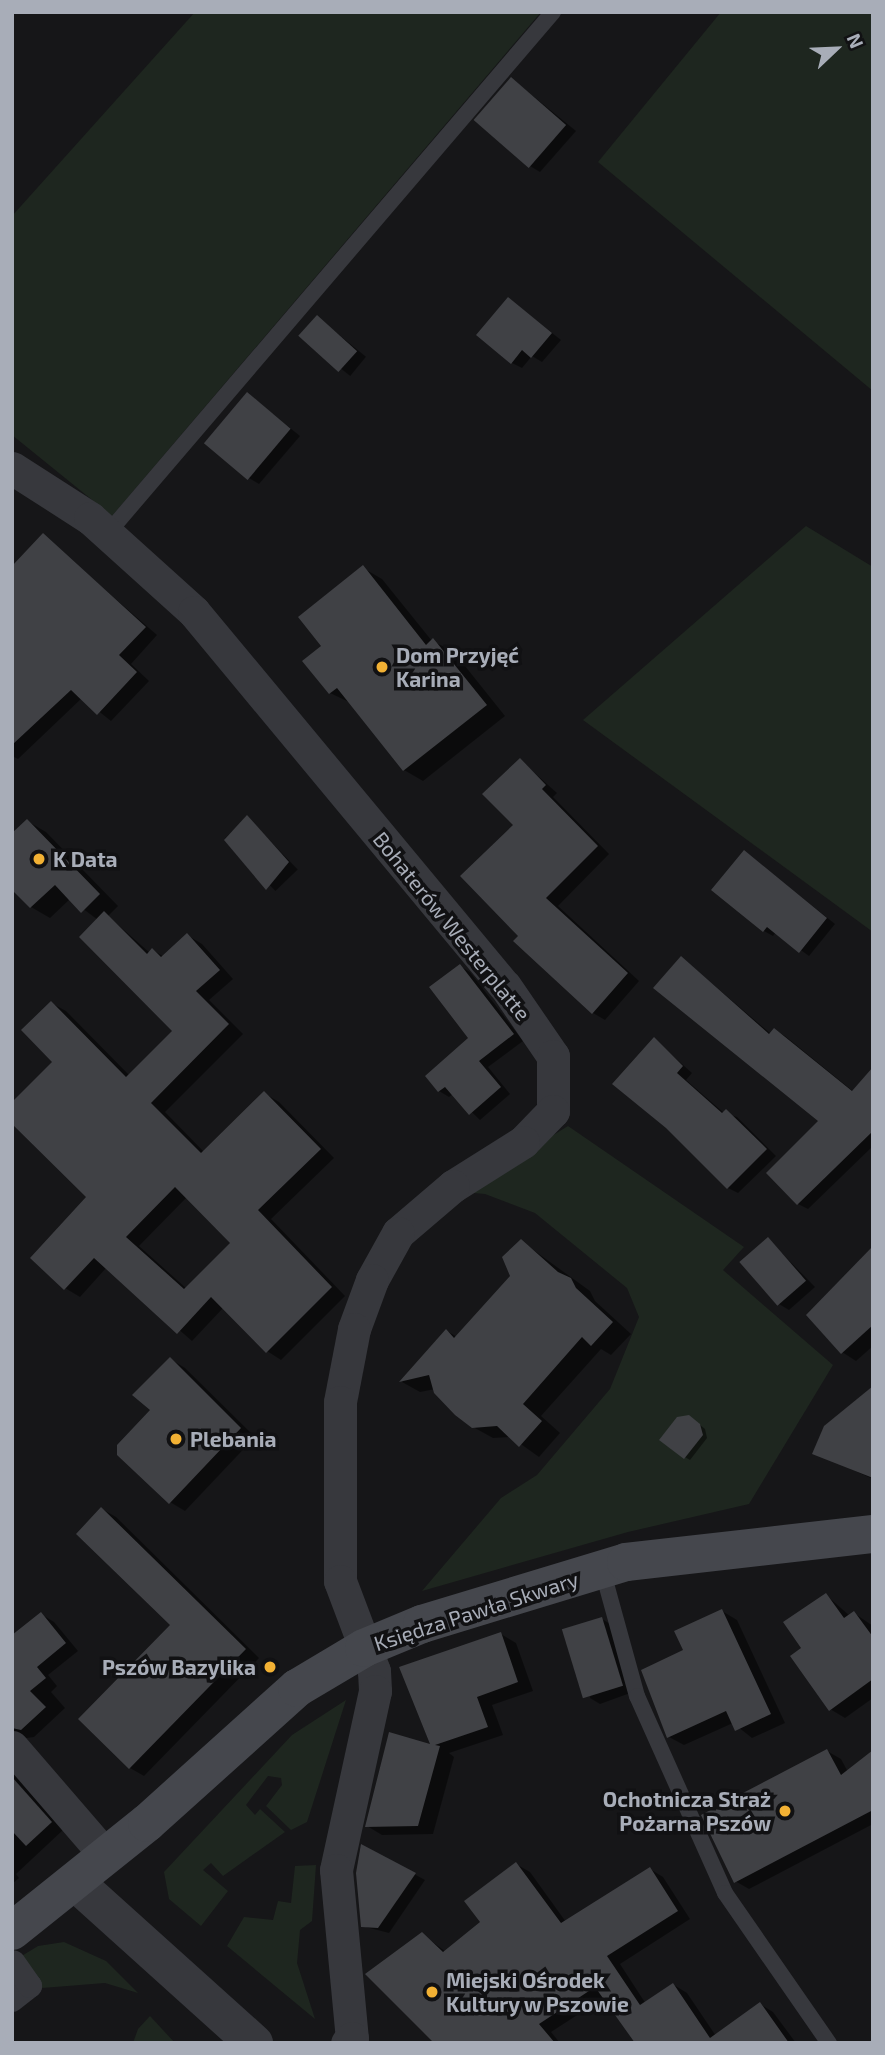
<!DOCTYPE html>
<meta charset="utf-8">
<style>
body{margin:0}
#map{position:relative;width:885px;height:2055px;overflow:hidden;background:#161618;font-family:"Exo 2",sans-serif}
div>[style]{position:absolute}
.green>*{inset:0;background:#1e261f}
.shadow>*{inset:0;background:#0007;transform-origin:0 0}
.building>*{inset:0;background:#404145;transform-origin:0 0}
.service>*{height:16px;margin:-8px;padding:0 8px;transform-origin:8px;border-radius:8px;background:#37383d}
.pedestrian>*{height:24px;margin:-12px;padding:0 12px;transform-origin:12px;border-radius:12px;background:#37383d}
.minor>*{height:33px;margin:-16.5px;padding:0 16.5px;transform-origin:16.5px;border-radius:16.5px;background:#37383d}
.tertiary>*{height:38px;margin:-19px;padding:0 19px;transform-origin:19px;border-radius:19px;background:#37383d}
.secondary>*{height:38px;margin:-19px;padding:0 19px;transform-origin:19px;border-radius:19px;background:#45474d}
.dots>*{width:19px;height:19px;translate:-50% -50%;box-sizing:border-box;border:4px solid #111113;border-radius:50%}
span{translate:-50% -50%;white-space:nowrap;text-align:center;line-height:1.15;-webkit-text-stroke:7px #111113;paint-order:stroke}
.poi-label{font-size:21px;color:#a8adb8;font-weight:700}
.left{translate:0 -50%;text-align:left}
.right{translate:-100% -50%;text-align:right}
.street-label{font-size:21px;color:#a8adb8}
.frame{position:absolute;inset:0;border:14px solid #a8adb8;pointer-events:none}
.north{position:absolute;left:801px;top:14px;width:70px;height:70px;-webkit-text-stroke:5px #111113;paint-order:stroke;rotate:67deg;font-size:19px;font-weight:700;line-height:28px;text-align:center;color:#a8adb8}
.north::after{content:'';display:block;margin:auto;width:24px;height:32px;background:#a8adb8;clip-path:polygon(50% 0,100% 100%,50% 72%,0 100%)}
</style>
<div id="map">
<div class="green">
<i style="clip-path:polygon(195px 12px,541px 12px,112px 516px,12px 435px,12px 216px)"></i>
<i style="clip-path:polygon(721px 12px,873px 12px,873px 391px,598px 162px)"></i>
<i style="clip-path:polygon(806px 526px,873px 567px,873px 932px,583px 720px)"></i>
<i style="clip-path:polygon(568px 1126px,744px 1247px,723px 1270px,833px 1365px,749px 1504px,628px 1532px,422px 1591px,501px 1498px,537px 1475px,610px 1389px,639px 1317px,627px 1288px,535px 1213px,485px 1194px,462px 1192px)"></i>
<i style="clip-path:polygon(346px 1700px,307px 1822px,291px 1830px,266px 1806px,282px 1785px,281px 1778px,268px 1776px,246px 1805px,255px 1815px,260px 1809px,285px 1832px,223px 1876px,211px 1863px,203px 1870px,228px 1891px,201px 1926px,169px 1899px,164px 1872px,292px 1735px)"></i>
<i style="clip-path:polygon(316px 1865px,312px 1921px,300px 1930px,297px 1963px,315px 2019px,227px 1946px,244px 1917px,273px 1920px,278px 1901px,291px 1903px,295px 1866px)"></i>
<i style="clip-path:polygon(64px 1942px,106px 1961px,138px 1993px,105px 1983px,42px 1988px,20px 1957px,38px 1946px)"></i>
<i style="clip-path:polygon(150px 2016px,175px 2043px,133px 2043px,138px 2029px)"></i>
</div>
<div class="shadow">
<i style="clip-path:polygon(512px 79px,576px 131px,540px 172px,530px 166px)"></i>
<i style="clip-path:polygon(509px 299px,561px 340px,542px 362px,532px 356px,522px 368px,512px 363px)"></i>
<i style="left:317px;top:317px;width:63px;height:25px;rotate:39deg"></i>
<i style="clip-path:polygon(248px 394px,300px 436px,259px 484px,249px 478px)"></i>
<i style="clip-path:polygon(43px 536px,157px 635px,131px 664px,149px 681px,111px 721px,82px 698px,18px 759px,12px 756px,12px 568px)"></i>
<i style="clip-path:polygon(363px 568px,382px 579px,432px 641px,453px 651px,505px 716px,423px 781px,404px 770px,351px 703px,330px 693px,323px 647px)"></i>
<i style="clip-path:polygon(520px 760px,557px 793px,553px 797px,609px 854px,558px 906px,639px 981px,605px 1020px,593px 1013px,520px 936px,515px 825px)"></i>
<i style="left:247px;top:817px;width:73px;height:31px;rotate:46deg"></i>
<i style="clip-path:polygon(evenodd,27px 821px,46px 832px,118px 906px,108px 916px,150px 953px,153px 950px,164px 957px,187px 935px,202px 944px,233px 979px,209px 1000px,243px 1034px,165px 1112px,204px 1152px,264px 1093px,279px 1102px,334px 1158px,271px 1219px,345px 1296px,281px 1360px,267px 1351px,224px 1307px,192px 1341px,107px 1267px,80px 1297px,65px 1288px,89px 1197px,54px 1062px,51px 1003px,66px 1011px,130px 1076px,175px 1031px,98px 920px,70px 899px,50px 918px,31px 907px,27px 821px,187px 1197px,233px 1243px,187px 1289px,139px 1246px,187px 1197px)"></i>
<i style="clip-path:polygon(745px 852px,835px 924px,809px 956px,776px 932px,773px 936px,764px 931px)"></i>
<i style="clip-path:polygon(682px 958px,771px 1034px,775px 1030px,785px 1036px,854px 1092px,873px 1070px,873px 1146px,808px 1209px,798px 1204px,821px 1121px)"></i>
<i style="clip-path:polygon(460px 966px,470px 972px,523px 1041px,488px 1067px,510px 1094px,480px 1120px,453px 1094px,449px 1097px,439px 1091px,471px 1039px)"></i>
<i style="clip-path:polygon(654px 1039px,692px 1073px,686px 1080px,724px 1113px,737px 1117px,776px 1156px,738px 1193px,728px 1188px)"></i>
<i style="clip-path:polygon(768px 1239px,815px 1287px,789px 1310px,779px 1304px)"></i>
<i style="clip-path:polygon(521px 1241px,590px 1291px,595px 1301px,631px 1334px,611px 1355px,601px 1349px,541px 1416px,560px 1433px,539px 1457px,511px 1437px,493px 1438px,473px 1427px,435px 1389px,420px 1392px,402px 1382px,447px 1331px,457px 1337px,512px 1277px)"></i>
<i style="clip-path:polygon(873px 1249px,873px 1346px,856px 1361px,842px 1352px)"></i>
<i style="clip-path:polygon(170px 1359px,185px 1368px,255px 1437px,185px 1511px,170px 1502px,152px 1410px)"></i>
<i style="clip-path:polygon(873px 1391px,873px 1479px,815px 1453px)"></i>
<i style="clip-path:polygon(694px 1420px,705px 1429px,707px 1438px,690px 1460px,685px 1457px)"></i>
<i style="clip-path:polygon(102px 1509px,116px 1517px,259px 1658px,144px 1776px,130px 1768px,173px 1625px)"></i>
<i style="clip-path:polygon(826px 1595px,850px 1616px,854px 1613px,873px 1626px,873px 1698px,845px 1718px,830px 1709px,803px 1648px)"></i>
<i style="clip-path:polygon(722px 1611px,737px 1620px,785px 1723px,752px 1738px,733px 1723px,684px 1745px,669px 1737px,685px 1651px)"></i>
<i style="clip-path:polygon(41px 1614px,54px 1622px,78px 1651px,48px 1675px,57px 1686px,51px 1692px,65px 1708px,34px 1737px,12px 1740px,12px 1708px)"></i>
<i style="clip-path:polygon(602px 1619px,612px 1625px,633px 1692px,600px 1704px,590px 1698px)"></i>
<i style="clip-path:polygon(501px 1634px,516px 1643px,533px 1691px,492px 1705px,503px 1735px,449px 1753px,454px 1757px,433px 1834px,382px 1835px,367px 1826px,433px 1746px)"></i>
<i style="clip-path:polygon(827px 1751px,841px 1759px,848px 1772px,873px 1753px,873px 1824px,749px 1889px,735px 1881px)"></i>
<i style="clip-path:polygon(12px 1767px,63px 1830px,16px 1874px,19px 1878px,12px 1884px)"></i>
<i style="clip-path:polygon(363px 1846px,425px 1880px,389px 1933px,362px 1926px)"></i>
<i style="clip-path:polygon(516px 1864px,530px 1872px,566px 1922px,650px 1869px,663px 1877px,690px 1919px,620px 1964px,646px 2004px,674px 1985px,687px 1993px,716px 2036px,760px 2004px,773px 2012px,796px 2043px,637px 2043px,605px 1997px,551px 2032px,560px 2043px,435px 2043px,422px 1934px,446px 1952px,483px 1922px)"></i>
</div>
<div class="building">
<i style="left:511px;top:77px;width:73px;height:57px;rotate:41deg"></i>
<i style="clip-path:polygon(508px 297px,552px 333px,531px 358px,522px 350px,511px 364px,476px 335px)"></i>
<i style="left:317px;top:315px;width:54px;height:28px;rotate:42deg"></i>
<i style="left:247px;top:392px;width:57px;height:67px;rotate:40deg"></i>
<i style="clip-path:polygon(43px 533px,146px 627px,119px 655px,137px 672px,97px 715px,71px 690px,12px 745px,12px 566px)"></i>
<i style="clip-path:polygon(363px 565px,426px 645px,433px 638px,487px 705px,403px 771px,337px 688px,329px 694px,302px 661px,321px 646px,298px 617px)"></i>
<i style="clip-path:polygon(520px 758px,546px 785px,542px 789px,598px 846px,546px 898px,628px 973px,592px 1014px,513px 941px,518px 936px,460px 876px,513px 825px,482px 794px)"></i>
<i style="clip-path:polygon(247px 815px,289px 862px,266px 890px,224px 840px)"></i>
<i style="clip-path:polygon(27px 819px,100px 894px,81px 913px,55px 885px,30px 908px,12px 890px,12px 833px)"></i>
<i style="clip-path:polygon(744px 850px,827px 918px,799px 953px,767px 927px,763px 932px,711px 890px)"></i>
<i style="clip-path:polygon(evenodd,104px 911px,147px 954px,152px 948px,161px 957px,187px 933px,220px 970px,196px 991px,229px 1024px,151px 1103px,201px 1153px,264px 1091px,321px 1149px,258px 1210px,332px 1287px,266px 1353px,211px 1297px,177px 1334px,94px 1258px,64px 1290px,30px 1258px,86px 1197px,12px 1124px,12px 1102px,52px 1062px,21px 1030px,51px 1001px,126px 1077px,172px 1031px,79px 937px,104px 911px,175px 1187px,230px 1243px,184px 1289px,126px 1237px,175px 1187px)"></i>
<i style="clip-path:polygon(681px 956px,769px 1034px,774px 1028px,852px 1091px,873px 1067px,873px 1131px,797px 1205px,766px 1173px,818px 1121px,653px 988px)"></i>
<i style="clip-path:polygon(460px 964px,514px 1034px,479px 1061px,501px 1087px,469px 1115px,445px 1087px,438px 1092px,425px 1076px,468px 1038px,429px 987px)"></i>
<i style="clip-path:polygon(654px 1037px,683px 1066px,677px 1073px,722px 1113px,726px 1109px,767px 1149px,727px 1189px,666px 1128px,612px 1084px)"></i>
<i style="left:768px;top:1237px;width:58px;height:38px;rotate:49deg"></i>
<i style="clip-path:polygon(521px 1239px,558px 1272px,571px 1278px,576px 1288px,613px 1322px,591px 1346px,582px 1337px,523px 1404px,542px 1421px,519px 1447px,497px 1426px,472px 1428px,455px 1415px,434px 1393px,429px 1375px,399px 1382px,446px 1329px,454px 1338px,510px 1276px,502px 1257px)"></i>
<i style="clip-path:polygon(873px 1246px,873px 1325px,841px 1354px,806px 1315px)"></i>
<i style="clip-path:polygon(170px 1357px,241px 1428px,169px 1504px,117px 1455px,117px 1445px,150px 1410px,132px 1395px)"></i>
<i style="clip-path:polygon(873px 1386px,873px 1478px,812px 1454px,824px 1426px)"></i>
<i style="clip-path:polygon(689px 1415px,700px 1424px,703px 1435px,684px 1459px,659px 1440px,677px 1417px)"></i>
<i style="clip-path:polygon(101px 1507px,246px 1649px,129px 1769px,78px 1719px,170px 1625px,76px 1534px)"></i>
<i style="clip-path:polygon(826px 1593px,844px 1618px,854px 1611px,873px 1637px,873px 1679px,829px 1711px,790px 1656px,801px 1648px,783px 1622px)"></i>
<i style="clip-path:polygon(722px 1609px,771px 1714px,735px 1731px,726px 1711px,667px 1738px,641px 1670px,683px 1650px,674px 1631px)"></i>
<i style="clip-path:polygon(41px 1612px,66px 1643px,37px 1667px,46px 1678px,30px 1691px,46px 1707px,21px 1730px,12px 1728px,12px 1635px)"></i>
<i style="left:602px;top:1617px;width:72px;height:42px;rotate:73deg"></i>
<i style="clip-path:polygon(501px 1632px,518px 1682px,477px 1697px,488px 1727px,435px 1745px,440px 1746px,418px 1826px,365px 1827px,389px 1732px,430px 1744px,399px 1667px)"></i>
<i style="clip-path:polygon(827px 1749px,841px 1775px,873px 1750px,873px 1810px,734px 1883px,701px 1815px)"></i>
<i style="clip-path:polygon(12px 1777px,52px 1822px,26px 1846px,12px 1831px)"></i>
<i style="clip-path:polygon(361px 1844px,416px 1873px,378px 1928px,361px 1927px,356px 1873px)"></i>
<i style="clip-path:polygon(516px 1862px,561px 1923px,650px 1867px,678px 1911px,607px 1956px,640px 2005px,673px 1983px,710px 2038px,760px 2002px,789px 2043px,635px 2043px,595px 1987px,539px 2024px,555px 2043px,434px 2043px,365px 1974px,422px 1932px,443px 1952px,480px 1922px,464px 1901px)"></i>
</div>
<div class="service">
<i style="left:107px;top:534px;width:687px;rotate:-49.49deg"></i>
<i style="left:602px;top:1569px;width:132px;rotate:74.6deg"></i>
<i style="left:637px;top:1696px;width:216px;rotate:65.9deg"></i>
<i style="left:725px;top:1893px;width:183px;rotate:55.3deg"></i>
</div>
<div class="pedestrian">
<i style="left:12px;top:2000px;width:23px;rotate:-38deg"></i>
<i style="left:30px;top:1986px;width:29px;rotate:-125deg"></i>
</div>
<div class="minor">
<i style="left:12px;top:468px;width:93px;rotate:32.7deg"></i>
<i style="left:90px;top:518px;width:140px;rotate:42.1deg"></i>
<i style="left:194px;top:612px;width:486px;rotate:50.3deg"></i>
<i style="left:505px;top:986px;width:85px;rotate:55.6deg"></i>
<i style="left:553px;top:1056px;width:55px;rotate:90deg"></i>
<i style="left:553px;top:1111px;width:43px;rotate:134.1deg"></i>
<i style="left:523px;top:1142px;width:83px;rotate:147.8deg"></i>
<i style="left:453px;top:1186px;width:72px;rotate:139.5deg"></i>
<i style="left:398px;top:1233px;width:54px;rotate:119deg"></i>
<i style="left:372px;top:1280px;width:52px;rotate:110.2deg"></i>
<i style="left:354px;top:1329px;width:74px;rotate:100.9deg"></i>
<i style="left:340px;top:1402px;width:179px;rotate:90deg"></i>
<i style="left:340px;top:1581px;width:96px;rotate:69.3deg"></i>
<i style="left:374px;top:1671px;width:20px;rotate:87deg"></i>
<i style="left:375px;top:1691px;width:183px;rotate:102.3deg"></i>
<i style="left:336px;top:1870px;width:169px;rotate:84.6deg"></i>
<i style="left:352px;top:2038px;width:7px;rotate:135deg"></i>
<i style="left:12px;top:1747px;width:144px;rotate:49.2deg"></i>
</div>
<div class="tertiary">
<i style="left:75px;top:1882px;width:241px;rotate:42deg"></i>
</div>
<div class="secondary">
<i style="left:12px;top:1931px;width:173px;rotate:-38.7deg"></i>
<i style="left:147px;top:1823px;width:202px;rotate:-42deg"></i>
<i style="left:297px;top:1688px;width:78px;rotate:-30.8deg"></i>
<i style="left:364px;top:1648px;width:63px;rotate:-22.5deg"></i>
<i style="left:422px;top:1624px;width:213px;rotate:-16.9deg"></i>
<i style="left:626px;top:1562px;width:249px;rotate:-6.5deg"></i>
</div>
<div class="dots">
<i style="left:382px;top:667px;background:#f2b134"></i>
<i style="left:39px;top:859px;background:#f2b134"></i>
<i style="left:176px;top:1439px;background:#f2b134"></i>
<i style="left:270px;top:1667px;background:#f2b134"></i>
<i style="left:785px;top:1811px;background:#f2b134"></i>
<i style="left:432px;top:1992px;background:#f2b134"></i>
</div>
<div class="poi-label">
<span class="left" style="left:396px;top:667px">Dom Przyjęć<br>Karina</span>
<span class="left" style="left:53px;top:859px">K Data</span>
<span class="left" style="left:190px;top:1439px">Plebania</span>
<span class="right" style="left:256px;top:1667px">Pszów Bazylika</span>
<span class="right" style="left:771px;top:1811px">Ochotnicza Straż<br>Pożarna Pszów</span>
<span class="left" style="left:446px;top:1992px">Miejski Ośrodek<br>Kultury w Pszowie</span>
</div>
<div class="street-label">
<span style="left:452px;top:926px;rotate:51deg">Bohaterów Westerplatte</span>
<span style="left:476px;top:1611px;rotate:-18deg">Księdza Pawła Skwary</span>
</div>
<div class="frame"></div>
<div class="north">N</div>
</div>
